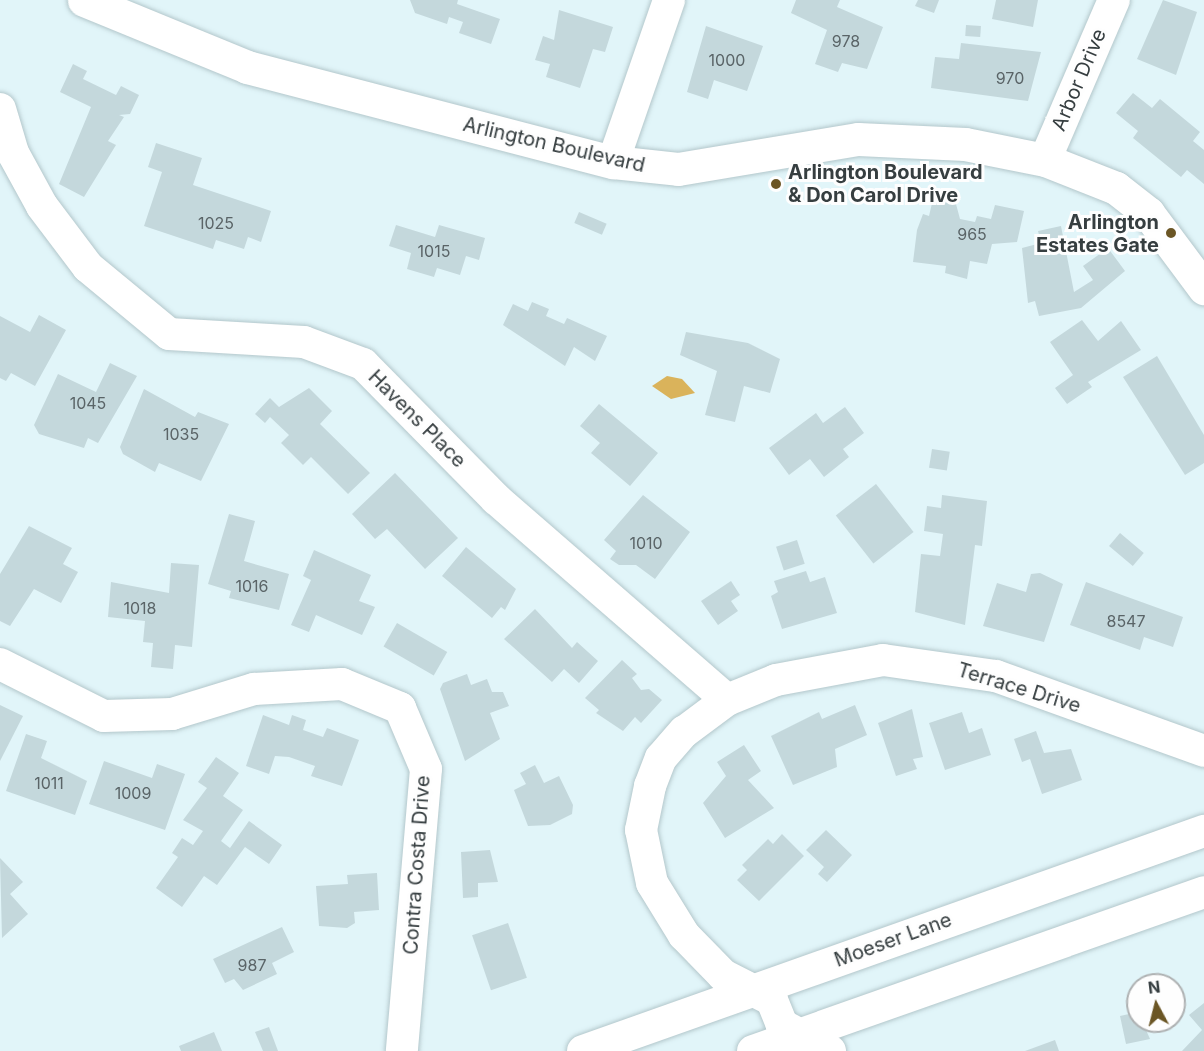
<!DOCTYPE html>
<style>
body{margin:0}
#map{position:relative;width:1204px;height:1051px;overflow:hidden;background:#e1f5f9;font-family:Inter,sans-serif}
div>[style]{position:absolute}
.water>*{inset:0;background:#dab35b}
.building>*{inset:0;background:#c4d8dc;transform-origin:0 0}
.roads{filter:drop-shadow(0 0 2px #b3c7cb) drop-shadow(0 0 2px #b3c7cb)}
.minor>*{height:32px;margin:-16px;padding:0 16px;transform-origin:16px;border-radius:16px;background:#fff}
.major>*{height:33px;margin:-16.5px;padding:0 16.5px;transform-origin:16.5px;border-radius:16.5px;background:#fff}
.dots>*{width:16px;height:16px;translate:-50% -50%;box-sizing:border-box;border:3px solid #fefefe;border-radius:50%}
span{translate:-50% -50%;white-space:nowrap;text-align:center;line-height:1.15;-webkit-text-stroke:6px #fefefe;paint-order:stroke}
.number-label{font-size:16px;color:#5a6467}
.number-label span{-webkit-text-stroke-width:0}
.street-label{font-size:20px;color:#363e40}
.poi-label{font-size:20px;color:#363e40;font-weight:700}
.left{translate:0 -50%;text-align:left}
.right{translate:-100% -50%;text-align:right}
.north{position:absolute;left:1126px;top:973px;width:60px;height:60px;box-sizing:border-box;background:#fefefe;border:2px solid #aeb1b2;border-radius:50%;rotate:353deg;font-size:16px;font-weight:700;line-height:24px;text-align:center;color:#363e40}
.north::after{content:'';display:block;margin:auto;width:21px;height:27px;background:#6b5625;clip-path:polygon(50% 0,100% 100%,50% 72%,0 100%)}
</style>
<div id="map">
<div class="water">
<i style="clip-path:polygon(667px 376px,682px 379px,695px 393px,671px 399px,652px 386px)"></i>
</div>
<div class="building">
<i style="clip-path:polygon(410px 0,458px 0,457px 4px,500px 19px,491px 44px,459px 33px,463px 22px,449px 17px,447px 24px,415px 13px)"></i>
<i style="clip-path:polygon(796px 0,840px 0,837px 7px,883px 27px,867px 69px,842px 63px,838px 72px,815px 64px,827px 30px,791px 13px)"></i>
<i style="clip-path:polygon(918px 0,939px 0,934px 13px,915px 6px)"></i>
<i style="clip-path:polygon(996px 0,1038px 0,1033px 27px,992px 19px)"></i>
<i style="clip-path:polygon(1163px 0,1197px 12px,1176px 75px,1137px 59px)"></i>
<i style="clip-path:polygon(559px 10px,613px 27px,605px 52px,593px 49px,580px 88px,546px 77px,550px 64px,535px 60px,543px 36px,554px 40px)"></i>
<i style="left:966px;top:25px;width:15px;height:11px;rotate:4deg"></i>
<i style="clip-path:polygon(706px 26px,763px 46px,747px 91px,714px 80px,708px 99px,687px 92px)"></i>
<i style="clip-path:polygon(961px 43px,1041px 52px,1028px 101px,931px 88px,935px 57px,959px 59px)"></i>
<i style="clip-path:polygon(73px 64px,87px 71px,83px 79px,116px 95px,121px 86px,139px 95px,130px 114px,119px 115px,124px 117px,108px 141px,116px 145px,84px 197px,59px 184px,91px 107px,60px 92px)"></i>
<i style="clip-path:polygon(1133px 93px,1152px 108px,1160px 99px,1200px 132px,1193px 141px,1204px 150px,1204px 184px,1187px 170px,1181px 177px,1133px 138px,1138px 131px,1116px 113px)"></i>
<i style="clip-path:polygon(156px 143px,202px 158px,193px 185px,271px 211px,261px 242px,248px 237px,244px 249px,216px 240px,213px 249px,144px 226px,162px 172px,148px 167px)"></i>
<i style="clip-path:polygon(933px 199px,956px 204px,960px 219px,975px 222px,977px 216px,991px 219px,995px 205px,1024px 211px,1017px 242px,992px 244px,987px 264px,970px 261px,967px 279px,945px 273px,946px 266px,913px 262px,917px 230px,923px 214px,929px 216px)"></i>
<i style="left:579px;top:212px;width:30px;height:12px;rotate:23deg"></i>
<i style="clip-path:polygon(396px 225px,435px 237px,439px 225px,485px 238px,479px 260px,466px 256px,460px 275px,437px 268px,434px 277px,407px 269px,411px 253px,389px 246px)"></i>
<i style="clip-path:polygon(1061px 226px,1074px 292px,1093px 280px,1083px 266px,1108px 248px,1125px 271px,1081px 308px,1039px 316px,1035px 301px,1028px 303px,1022px 248px,1041px 243px,1038px 231px)"></i>
<i style="clip-path:polygon(532px 302px,549px 309px,546px 316px,564px 324px,567px 318px,607px 336px,595px 361px,574px 347px,565px 366px,503px 325px,513px 304px,528px 311px)"></i>
<i style="clip-path:polygon(39px 315px,66px 330px,35px 386px,11px 373px,6px 381px,0 378px,0 316px,30px 332px)"></i>
<i style="clip-path:polygon(1082px 320px,1098px 341px,1121px 321px,1141px 350px,1088px 382px,1092px 387px,1067px 404px,1055px 388px,1073px 375px,1050px 342px)"></i>
<i style="clip-path:polygon(686px 332px,748px 343px,780px 359px,770px 393px,744px 386px,735px 422px,705px 415px,717px 371px,680px 355px)"></i>
<i style="clip-path:polygon(1157px 356px,1204px 435px,1204px 463px,1185px 475px,1123px 377px)"></i>
<i style="clip-path:polygon(110px 363px,137px 376px,98px 443px,88px 438px,84px 448px,39px 434px,34px 425px,58px 374px,96px 392px)"></i>
<i style="clip-path:polygon(309px 388px,332px 411px,320px 424px,370px 473px,348px 494px,311px 457px,303px 465px,281px 443px,289px 435px,270px 417px,265px 423px,255px 414px,270px 398px,279px 407px)"></i>
<i style="clip-path:polygon(144px 389px,195px 417px,198px 412px,229px 424px,201px 481px,159px 463px,155px 472px,123px 454px,120px 447px)"></i>
<i style="clip-path:polygon(599px 404px,658px 453px,630px 486px,591px 453px,600px 443px,580px 426px)"></i>
<i style="clip-path:polygon(845px 407px,864px 433px,843px 449px,849px 457px,824px 477px,810px 459px,789px 475px,769px 448px,816px 413px,823px 423px)"></i>
<i style="left:932px;top:449px;width:18px;height:19px;rotate:9deg"></i>
<i style="clip-path:polygon(395px 473px,458px 538px,425px 569px,387px 529px,375px 539px,352px 514px)"></i>
<i style="left:876px;top:484px;width:61px;height:51px;rotate:52deg"></i>
<i style="clip-path:polygon(643px 495px,690px 532px,655px 579px,636px 565px,619px 565px,610px 559px,616px 551px,604px 540px)"></i>
<i style="clip-path:polygon(942px 495px,987px 501px,982px 546px,975px 545px,965px 625px,915px 612px,921px 554px,940px 556px,943px 534px,924px 531px,927px 506px,941px 508px)"></i>
<i style="clip-path:polygon(229px 514px,255px 521px,244px 561px,289px 574px,279px 610px,229px 598px,231px 591px,208px 584px)"></i>
<i style="clip-path:polygon(29px 526px,72px 548px,63px 564px,78px 572px,61px 603px,34px 589px,10px 626px,0 621px,0 574px)"></i>
<i style="left:1120px;top:533px;width:31px;height:17px;rotate:40deg"></i>
<i style="left:797px;top:540px;width:25px;height:22px;rotate:72deg"></i>
<i style="clip-path:polygon(466px 547px,516px 589px,505px 610px,501px 607px,492px 618px,442px 576px)"></i>
<i style="clip-path:polygon(314px 550px,371px 575px,359px 601px,375px 607px,362px 635px,316px 615px,309px 632px,291px 625px,311px 580px,303px 576px)"></i>
<i style="clip-path:polygon(171px 563px,199px 565px,192px 647px,175px 645px,173px 669px,151px 667px,153px 643px,143px 642px,145px 621px,108px 617px,111px 582px,169px 593px)"></i>
<i style="clip-path:polygon(806px 571px,810px 582px,825px 577px,837px 613px,782px 629px,771px 596px,778px 592px,774px 581px)"></i>
<i style="clip-path:polygon(1040px 573px,1063px 584px,1044px 642px,983px 626px,997px 583px,1026px 592px,1031px 574px)"></i>
<i style="clip-path:polygon(731px 581px,740px 595px,731px 601px,738px 611px,718px 625px,701px 601px)"></i>
<i style="clip-path:polygon(1086px 582px,1183px 617px,1173px 647px,1144px 637px,1140px 650px,1070px 625px)"></i>
<i style="clip-path:polygon(535px 609px,572px 648px,577px 642px,598px 661px,579px 683px,564px 669px,552px 682px,504px 639px)"></i>
<i style="left:397px;top:623px;width:58px;height:27px;rotate:30deg"></i>
<i style="clip-path:polygon(622px 660px,637px 674px,632px 678px,641px 690px,649px 689px,662px 700px,641px 723px,635px 717px,623px 731px,596px 713px,599px 710px,585px 698px)"></i>
<i style="clip-path:polygon(467px 674px,471px 685px,487px 679px,492px 692px,503px 692px,509px 706px,490px 713px,500px 739px,465px 761px,440px 689px,443px 683px)"></i>
<i style="clip-path:polygon(0 705px,23px 716px,0 761px)"></i>
<i style="clip-path:polygon(855px 705px,867px 735px,835px 749px,837px 767px,793px 785px,771px 736px,819px 712px,822px 719px)"></i>
<i style="clip-path:polygon(912px 709px,923px 757px,913px 759px,917px 769px,896px 776px,878px 723px)"></i>
<i style="clip-path:polygon(962px 712px,969px 733px,982px 728px,991px 755px,945px 770px,929px 723px)"></i>
<i style="clip-path:polygon(263px 715px,289px 725px,292px 715px,306px 720px,303px 730px,323px 737px,327px 728px,359px 740px,342px 786px,311px 776px,315px 766px,289px 757px,275px 756px,269px 774px,246px 766px)"></i>
<i style="clip-path:polygon(1036px 731px,1044px 753px,1071px 749px,1082px 780px,1042px 794px,1030px 759px,1022px 762px,1014px 739px)"></i>
<i style="clip-path:polygon(26px 734px,47px 741px,41px 758px,87px 781px,75px 815px,6px 791px)"></i>
<i style="clip-path:polygon(744px 745px,761px 771px,748px 780px,774px 808px,725px 838px,703px 803px,726px 776px,717px 762px)"></i>
<i style="clip-path:polygon(216px 757px,239px 773px,223px 796px,243px 810px,221px 841px,230px 848px,249px 821px,282px 845px,269px 864px,245px 847px,217px 885px,204px 876px,182px 907px,156px 888px,178px 857px,172px 853px,182px 838px,193px 845px,203px 831px,183px 820px,207px 788px,198px 782px)"></i>
<i style="clip-path:polygon(104px 761px,152px 778px,157px 764px,185px 774px,165px 830px,89px 804px)"></i>
<i style="clip-path:polygon(535px 765px,544px 783px,559px 776px,573px 805px,572px 814px,550px 825px,528px 826px,514px 790px,526px 784px,520px 773px)"></i>
<i style="clip-path:polygon(826px 830px,852px 855px,827px 882px,818px 874px,824px 867px,806px 850px)"></i>
<i style="clip-path:polygon(782px 834px,804px 856px,759px 901px,737px 880px,747px 870px,742px 865px,768px 839px,773px 844px)"></i>
<i style="clip-path:polygon(490px 850px,498px 882px,478px 883px,478px 897px,463px 898px,461px 852px)"></i>
<i style="clip-path:polygon(0 858px,23px 882px,10px 894px,28px 914px,2px 938px)"></i>
<i style="clip-path:polygon(377px 873px,379px 910px,354px 912px,355px 923px,347px 928px,319px 926px,316px 886px,348px 884px,347px 875px)"></i>
<i style="left:508px;top:923px;width:58px;height:38px;rotate:71deg"></i>
<i style="clip-path:polygon(282px 927px,294px 952px,272px 963px,277px 974px,243px 990px,234px 979px,225px 983px,213px 959px)"></i>
<i style="clip-path:polygon(1204px 1003px,1204px 1051px,1182px 1051px,1202px 1030px,1189px 1015px)"></i>
<i style="clip-path:polygon(1138px 1012px,1150px 1039px,1126px 1044px,1120px 1016px)"></i>
<i style="clip-path:polygon(269px 1027px,278px 1051px,263px 1051px,255px 1032px)"></i>
<i style="clip-path:polygon(214px 1032px,222px 1051px,181px 1051px,179px 1046px)"></i>
<i style="clip-path:polygon(1055px 1040px,1059px 1051px,1025px 1051px)"></i>
</div>
<div class="roads">
<div class="minor">
<i style="left:0;top:109px;width:46px;rotate:73.5deg"></i>
<i style="left:13px;top:153px;width:60px;rotate:61.3deg"></i>
<i style="left:42px;top:206px;width:76px;rotate:53deg"></i>
<i style="left:88px;top:267px;width:105px;rotate:39.6deg"></i>
<i style="left:169px;top:334px;width:135px;rotate:3.4deg"></i>
<i style="left:304px;top:342px;width:63px;rotate:20.4deg"></i>
<i style="left:363px;top:364px;width:190px;rotate:45.4deg"></i>
<i style="left:496px;top:499px;width:306px;rotate:41deg"></i>
<i style="left:1045px;top:160px;width:174px;rotate:-66.7deg"></i>
<i style="left:613px;top:162px;width:171px;rotate:-70.9deg"></i>
<i style="left:0;top:664px;width:116px;rotate:26.6deg"></i>
<i style="left:104px;top:716px;width:68px;rotate:-1.7deg"></i>
<i style="left:172px;top:714px;width:86px;rotate:-17deg"></i>
<i style="left:254px;top:689px;width:88px;rotate:-3.3deg"></i>
<i style="left:342px;top:684px;width:63px;rotate:22.5deg"></i>
<i style="left:400px;top:708px;width:66px;rotate:66.9deg"></i>
<i style="left:426px;top:769px;width:283px;rotate:94.9deg"></i>
<i style="left:583px;top:1051px;width:659px;rotate:-19.51deg"></i>
<i style="left:753px;top:1051px;width:478px;rotate:-19.4deg"></i>
<i style="left:830px;top:1051px;width:55px;rotate:-151.6deg"></i>
<i style="left:782px;top:1025px;width:27px;rotate:-112deg"></i>
<i style="left:772px;top:1000px;width:55px;rotate:-153deg"></i>
<i style="left:723px;top:975px;width:56px;rotate:-134.3deg"></i>
<i style="left:684px;top:935px;width:61px;rotate:-121.6deg"></i>
<i style="left:652px;top:883px;width:54px;rotate:-101.7deg"></i>
<i style="left:641px;top:830px;width:45px;rotate:-78.4deg"></i>
<i style="left:650px;top:786px;width:30px;rotate:-69deg"></i>
<i style="left:661px;top:758px;width:35px;rotate:-49deg"></i>
<i style="left:684px;top:732px;width:54px;rotate:-36.7deg"></i>
<i style="left:727px;top:700px;width:53px;rotate:-22.2deg"></i>
<i style="left:776px;top:680px;width:109px;rotate:-10.6deg"></i>
<i style="left:883px;top:660px;width:114px;rotate:8.1deg"></i>
<i style="left:996px;top:676px;width:221px;rotate:19.8deg"></i>
</div>
<div class="major">
<i style="left:84px;top:0;width:176px;rotate:22.3deg"></i>
<i style="left:247px;top:67px;width:378px;rotate:14.6deg"></i>
<i style="left:613px;top:162px;width:65px;rotate:6.1deg"></i>
<i style="left:678px;top:169px;width:182px;rotate:-9.5deg"></i>
<i style="left:858px;top:139px;width:107px;rotate:2.7deg"></i>
<i style="left:965px;top:144px;width:82px;rotate:11.3deg"></i>
<i style="left:1045px;top:160px;width:76px;rotate:21.5deg"></i>
<i style="left:1116px;top:188px;width:41px;rotate:38deg"></i>
<i style="left:1148px;top:213px;width:94px;rotate:53.3deg"></i>
</div>
</div>
<div class="dots">
<i style="left:776px;top:184px;background:#6b5625"></i>
<i style="left:1171px;top:233px;background:#6b5625"></i>
</div>
<div class="number-label">
<span style="left:846px;top:41px">978</span>
<span style="left:727px;top:60px">1000</span>
<span style="left:1010px;top:78px">970</span>
<span style="left:216px;top:223px">1025</span>
<span style="left:972px;top:234px">965</span>
<span style="left:434px;top:251px">1015</span>
<span style="left:88px;top:403px">1045</span>
<span style="left:181px;top:434px">1035</span>
<span style="left:646px;top:543px">1010</span>
<span style="left:252px;top:586px">1016</span>
<span style="left:140px;top:608px">1018</span>
<span style="left:1126px;top:621px">8547</span>
<span style="left:49px;top:783px">1011</span>
<span style="left:133px;top:793px">1009</span>
<span style="left:252px;top:965px">987</span>
</div>
<div class="street-label">
<span style="left:1079px;top:80px;rotate:-67deg">Arbor Drive</span>
<span style="left:554px;top:145px;rotate:13deg">Arlington Boulevard</span>
<span style="left:417px;top:419px;rotate:45deg">Havens Place</span>
<span style="left:1019px;top:688px;rotate:17deg">Terrace Drive</span>
<span style="left:417px;top:865px;rotate:-86deg">Contra Costa Drive</span>
<span style="left:893px;top:940px;rotate:-20deg">Moeser Lane</span>
</div>
<div class="poi-label">
<span class="left" style="left:788px;top:184px">Arlington Boulevard<br>&amp; Don Carol Drive</span>
<span class="right" style="left:1159px;top:234px">Arlington<br>Estates Gate</span>
</div>
<div class="north">N</div>
</div>
